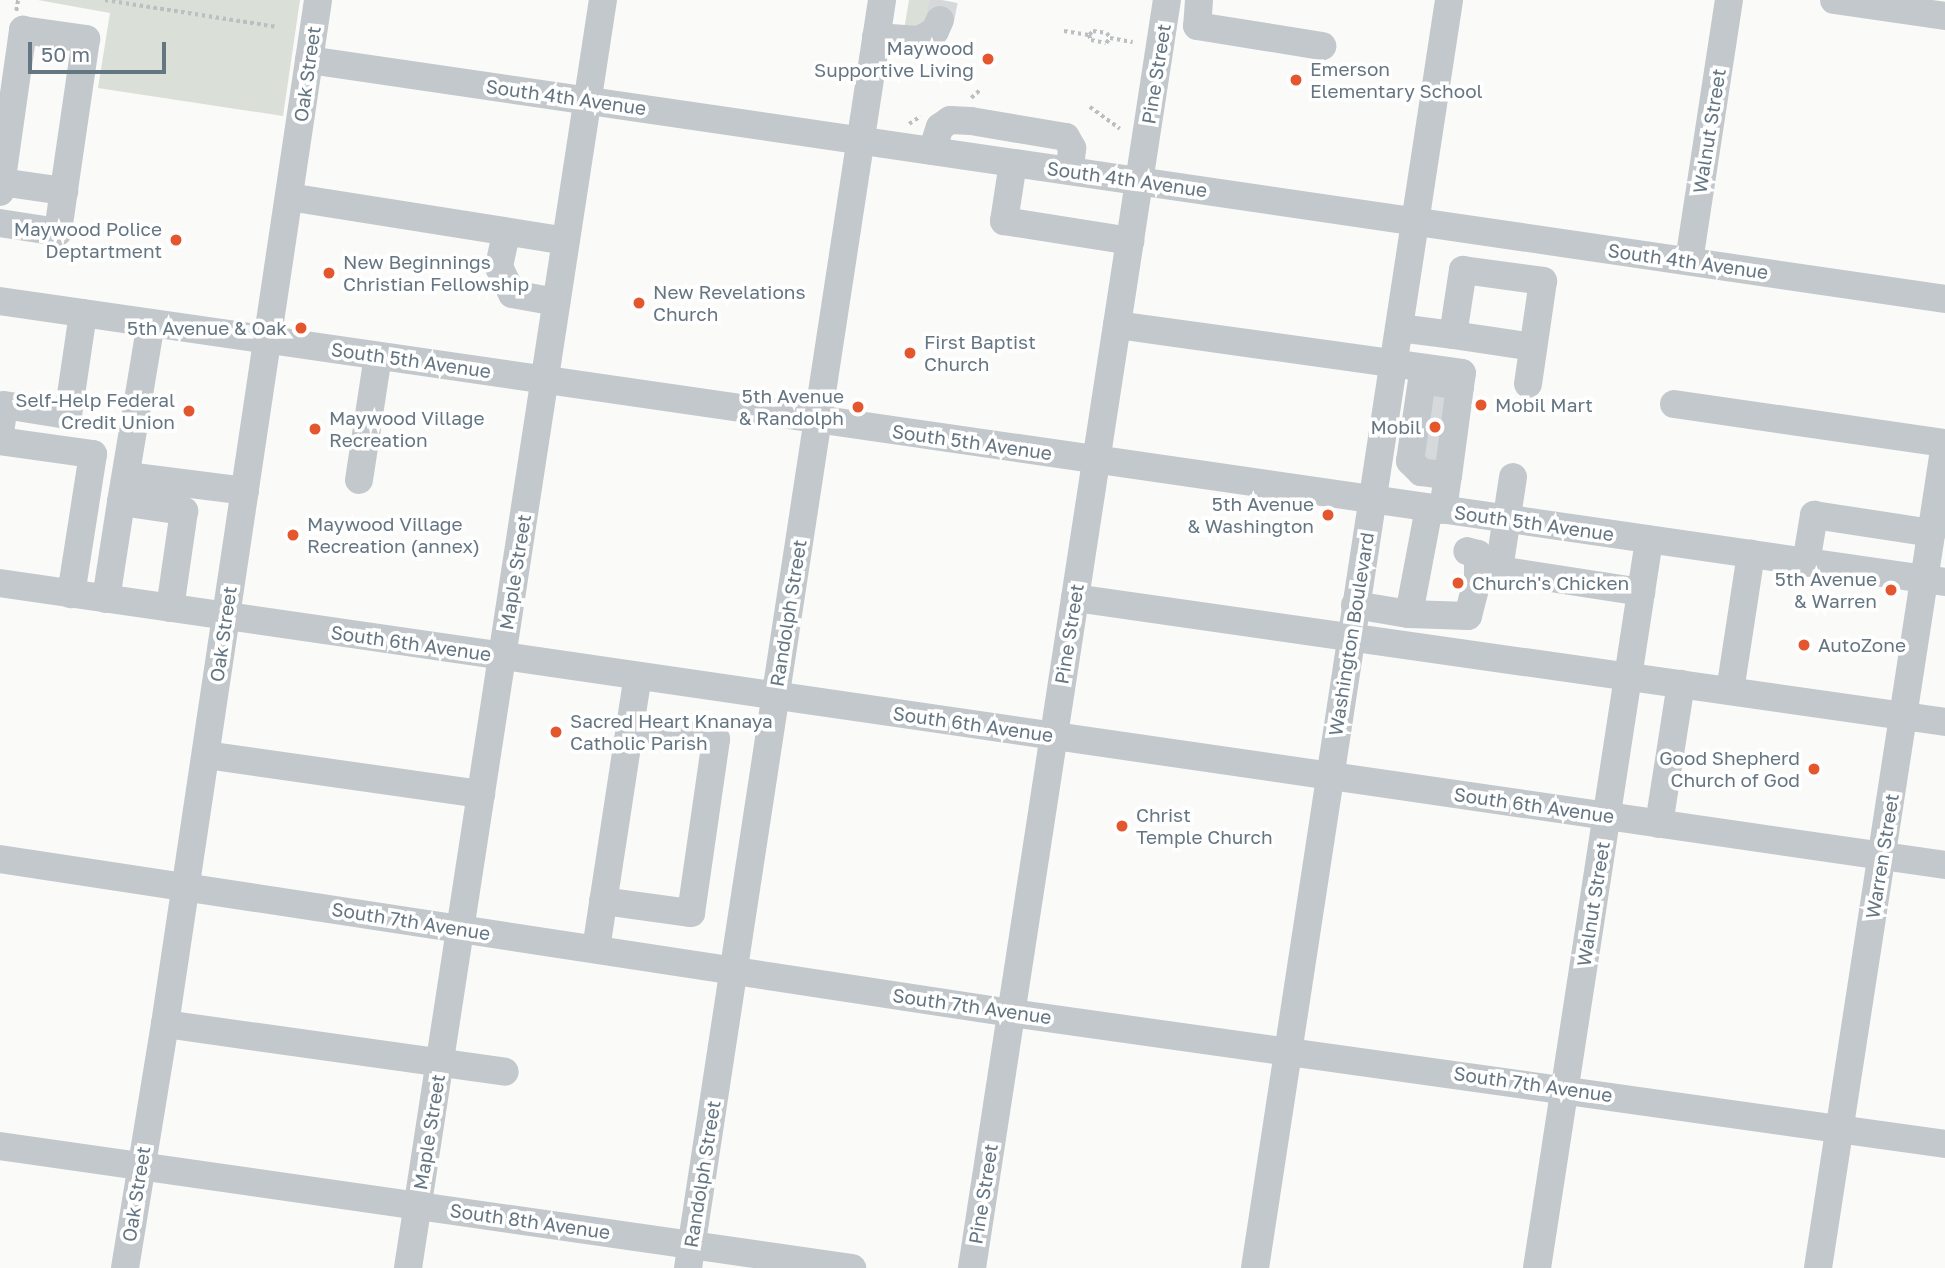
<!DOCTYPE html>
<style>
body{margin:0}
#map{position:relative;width:1945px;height:1268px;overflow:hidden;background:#fafaf8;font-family:"Golos Text",sans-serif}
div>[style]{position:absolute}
.green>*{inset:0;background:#dadfd7}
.minor-tunnel>*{height:28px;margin-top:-14px;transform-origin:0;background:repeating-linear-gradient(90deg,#d5d9db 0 28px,transparent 0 42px)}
.path>*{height:3.5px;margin-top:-1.75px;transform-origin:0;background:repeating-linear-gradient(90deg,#bbbfc2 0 3.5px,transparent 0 7px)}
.minor>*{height:28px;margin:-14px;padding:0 14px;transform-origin:14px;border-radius:14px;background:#c3c8cc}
.dots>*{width:19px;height:19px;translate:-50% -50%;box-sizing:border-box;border:4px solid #fff;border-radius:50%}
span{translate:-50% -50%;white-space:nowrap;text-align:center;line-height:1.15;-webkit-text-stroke:7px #fff;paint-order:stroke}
.poi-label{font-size:19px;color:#657683}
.right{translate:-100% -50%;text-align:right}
.left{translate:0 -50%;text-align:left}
.street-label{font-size:19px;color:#657683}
.scale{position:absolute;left:28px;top:42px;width:138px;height:32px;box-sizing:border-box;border:4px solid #657683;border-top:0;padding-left:9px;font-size:21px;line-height:24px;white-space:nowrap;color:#657683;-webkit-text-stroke:5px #fff;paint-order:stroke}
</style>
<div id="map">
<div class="green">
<i style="clip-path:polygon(38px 0,300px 0,283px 116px,98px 88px,110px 13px)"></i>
<i style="clip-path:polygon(909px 0,933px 0,930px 20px,926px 25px,904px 30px)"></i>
</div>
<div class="minor-tunnel">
<i style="left:940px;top:20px;width:20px;rotate:-79deg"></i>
<i style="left:1428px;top:404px;width:21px;rotate:8deg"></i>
<i style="left:1421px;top:445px;width:21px;rotate:8deg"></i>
</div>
<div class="path">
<i style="left:105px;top:0;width:174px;rotate:8.9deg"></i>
<i style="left:16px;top:11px;width:11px;rotate:-80deg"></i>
<i style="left:1064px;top:31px;width:25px;rotate:9deg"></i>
<i style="left:1089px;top:35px;width:5px;rotate:68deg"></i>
<i style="left:1091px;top:40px;width:15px;rotate:11deg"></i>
<i style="left:1106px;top:43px;width:6px;rotate:-51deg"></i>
<i style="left:1110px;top:38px;width:23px;rotate:10deg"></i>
<i style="left:1089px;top:35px;width:6px;rotate:-45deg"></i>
<i style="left:1093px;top:31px;width:14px;rotate:8deg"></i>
<i style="left:1107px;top:33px;width:6px;rotate:59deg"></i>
<i style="left:971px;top:98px;width:12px;rotate:-42deg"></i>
<i style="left:1090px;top:107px;width:37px;rotate:36deg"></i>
<i style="left:909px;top:124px;width:14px;rotate:-34deg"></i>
</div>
<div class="minor">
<i style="left:1199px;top:0;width:26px;rotate:94deg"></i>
<i style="left:1197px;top:26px;width:127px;rotate:9.1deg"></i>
<i style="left:1834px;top:0;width:112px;rotate:8.2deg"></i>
<i style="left:876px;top:37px;width:43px;rotate:4deg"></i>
<i style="left:919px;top:40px;width:18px;rotate:-29deg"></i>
<i style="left:935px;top:31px;width:12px;rotate:-66deg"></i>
<i style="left:309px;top:60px;width:1653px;rotate:8.31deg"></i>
<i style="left:932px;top:151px;width:25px;rotate:-72deg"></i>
<i style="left:940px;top:127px;width:12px;rotate:-35deg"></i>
<i style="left:950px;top:120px;width:21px;rotate:3deg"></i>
<i style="left:971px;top:121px;width:96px;rotate:9.6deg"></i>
<i style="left:1066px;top:137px;width:13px;rotate:61deg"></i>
<i style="left:1072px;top:148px;width:23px;rotate:95deg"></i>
<i style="left:1013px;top:163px;width:59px;rotate:98.8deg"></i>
<i style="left:1004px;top:221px;width:128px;rotate:9deg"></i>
<i style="left:1px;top:182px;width:64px;rotate:8.1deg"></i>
<i style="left:0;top:192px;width:164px;rotate:-81.9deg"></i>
<i style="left:23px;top:30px;width:64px;rotate:8.1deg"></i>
<i style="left:86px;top:39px;width:195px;rotate:98.3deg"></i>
<i style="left:58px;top:232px;width:59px;rotate:-171.2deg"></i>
<i style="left:289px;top:197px;width:280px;rotate:9deg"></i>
<i style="left:504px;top:243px;width:25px;rotate:102deg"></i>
<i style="left:499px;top:267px;width:30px;rotate:64deg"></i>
<i style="left:512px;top:294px;width:45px;rotate:10.3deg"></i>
<i style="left:1689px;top:261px;width:264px;rotate:-81.3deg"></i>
<i style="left:0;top:301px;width:1965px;rotate:8.22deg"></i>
<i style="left:1117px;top:325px;width:348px;rotate:7.9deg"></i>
<i style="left:1462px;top:373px;width:13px;rotate:99deg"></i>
<i style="left:1399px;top:328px;width:54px;rotate:7.4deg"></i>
<i style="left:1453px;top:335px;width:66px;rotate:-81.3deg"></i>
<i style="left:1463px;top:270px;width:81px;rotate:7.8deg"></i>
<i style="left:1543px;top:281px;width:104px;rotate:98.3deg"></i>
<i style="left:1453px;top:335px;width:81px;rotate:8.5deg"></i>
<i style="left:1674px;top:404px;width:274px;rotate:8.2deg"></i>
<i style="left:0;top:433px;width:28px;rotate:-82deg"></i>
<i style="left:4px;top:405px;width:65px;rotate:8.9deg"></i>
<i style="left:68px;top:415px;width:103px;rotate:-81.6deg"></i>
<i style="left:0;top:441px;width:94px;rotate:8deg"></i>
<i style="left:93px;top:454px;width:142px;rotate:98.9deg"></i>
<i style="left:127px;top:476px;width:119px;rotate:7.2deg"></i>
<i style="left:1513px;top:477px;width:94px;rotate:98.6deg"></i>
<i style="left:1499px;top:570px;width:144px;rotate:8.8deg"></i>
<i style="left:359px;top:480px;width:125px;rotate:-81.3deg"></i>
<i style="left:121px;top:502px;width:181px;rotate:-80.5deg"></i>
<i style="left:1443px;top:510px;width:34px;rotate:-82deg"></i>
<i style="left:1448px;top:476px;width:91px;rotate:-82.4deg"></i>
<i style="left:1460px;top:386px;width:38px;rotate:-171deg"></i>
<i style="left:1422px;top:380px;width:82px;rotate:98.4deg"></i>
<i style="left:1410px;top:461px;width:16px;rotate:45deg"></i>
<i style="left:1421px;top:472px;width:27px;rotate:8deg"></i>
<i style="left:1806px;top:563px;width:49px;rotate:-80.5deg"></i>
<i style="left:1814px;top:515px;width:119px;rotate:8.7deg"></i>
<i style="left:0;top:583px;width:1965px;rotate:8.25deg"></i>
<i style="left:1075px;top:598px;width:879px;rotate:8.11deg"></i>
<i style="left:106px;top:599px;width:98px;rotate:-81.2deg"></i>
<i style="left:121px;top:502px;width:64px;rotate:8.1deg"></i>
<i style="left:184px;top:511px;width:98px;rotate:98.2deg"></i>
<i style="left:1355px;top:605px;width:55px;rotate:9.5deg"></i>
<i style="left:1409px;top:614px;width:108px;rotate:-79.3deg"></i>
<i style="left:1409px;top:614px;width:59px;rotate:1.9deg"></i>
<i style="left:1468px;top:616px;width:40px;rotate:-75.6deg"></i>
<i style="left:1478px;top:577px;width:23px;rotate:-90deg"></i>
<i style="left:1478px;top:554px;width:11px;rotate:-165deg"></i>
<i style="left:1730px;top:691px;width:139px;rotate:-81.3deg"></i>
<i style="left:206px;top:755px;width:278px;rotate:8.1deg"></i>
<i style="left:1659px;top:824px;width:142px;rotate:-81.1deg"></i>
<i style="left:0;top:859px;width:1023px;rotate:8.66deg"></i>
<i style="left:1011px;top:1013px;width:943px;rotate:7.98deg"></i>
<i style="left:603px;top:901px;width:89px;rotate:7.8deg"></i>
<i style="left:691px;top:913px;width:176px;rotate:-81.8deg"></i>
<i style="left:716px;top:739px;width:88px;rotate:-172.8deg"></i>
<i style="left:596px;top:949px;width:276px;rotate:-81.3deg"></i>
<i style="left:165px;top:1024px;width:343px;rotate:8deg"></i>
<i style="left:0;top:1146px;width:861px;rotate:8.15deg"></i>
<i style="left:125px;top:1268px;width:247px;rotate:-80.7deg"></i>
<i style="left:165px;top:1024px;width:1035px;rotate:-81.5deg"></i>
<i style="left:408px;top:1268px;width:1283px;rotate:-81.26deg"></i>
<i style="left:688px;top:1268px;width:1283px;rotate:-81.3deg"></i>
<i style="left:972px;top:1268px;width:1283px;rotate:-81.26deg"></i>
<i style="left:1255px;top:1268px;width:1283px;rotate:-81.3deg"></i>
<i style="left:1537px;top:1268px;width:737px;rotate:-81.25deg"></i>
<i style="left:1818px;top:1268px;width:834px;rotate:-81.24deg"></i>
</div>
<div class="dots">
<i style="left:988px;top:59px;background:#e4572e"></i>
<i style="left:1296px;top:80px;background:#e4572e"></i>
<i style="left:176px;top:240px;background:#e4572e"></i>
<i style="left:329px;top:273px;background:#e4572e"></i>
<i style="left:639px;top:303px;background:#e4572e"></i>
<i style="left:301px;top:328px;background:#e4572e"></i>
<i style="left:910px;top:353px;background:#e4572e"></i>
<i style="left:1481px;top:405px;background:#e4572e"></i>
<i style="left:858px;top:407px;background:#e4572e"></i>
<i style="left:189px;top:411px;background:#e4572e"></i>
<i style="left:1435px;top:427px;background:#e4572e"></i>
<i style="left:315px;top:429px;background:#e4572e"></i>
<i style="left:1328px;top:515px;background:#e4572e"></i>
<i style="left:293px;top:535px;background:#e4572e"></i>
<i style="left:1458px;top:583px;background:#e4572e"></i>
<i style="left:1891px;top:590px;background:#e4572e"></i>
<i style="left:1804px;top:645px;background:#e4572e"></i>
<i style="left:556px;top:732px;background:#e4572e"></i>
<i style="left:1814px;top:769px;background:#e4572e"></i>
<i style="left:1122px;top:826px;background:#e4572e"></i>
</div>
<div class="poi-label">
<span class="right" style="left:974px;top:59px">Maywood<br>Supportive Living</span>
<span class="left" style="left:1310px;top:80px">Emerson<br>Elementary School</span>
<span class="right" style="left:162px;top:240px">Maywood Police<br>Deptartment</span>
<span class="left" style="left:343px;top:273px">New Beginnings<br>Christian Fellowship</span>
<span class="left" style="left:653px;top:303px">New Revelations<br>Church</span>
<span class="right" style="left:287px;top:328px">5th Avenue &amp; Oak</span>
<span class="left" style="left:924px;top:353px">First Baptist<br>Church</span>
<span class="right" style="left:844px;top:407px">5th Avenue<br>&amp; Randolph</span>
<span class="right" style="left:175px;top:411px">Self-Help Federal<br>Credit Union</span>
<span class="left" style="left:1495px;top:405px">Mobil Mart</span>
<span class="left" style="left:329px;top:429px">Maywood Village<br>Recreation</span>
<span class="right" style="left:1421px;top:427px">Mobil</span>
<span class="right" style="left:1314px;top:515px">5th Avenue<br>&amp; Washington</span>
<span class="left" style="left:307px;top:535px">Maywood Village<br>Recreation (annex)</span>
<span class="right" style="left:1877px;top:590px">5th Avenue<br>&amp; Warren</span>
<span class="left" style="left:1472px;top:583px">Church's Chicken</span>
<span class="left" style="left:1818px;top:645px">AutoZone</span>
<span class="left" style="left:570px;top:732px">Sacred Heart Knanaya<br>Catholic Parish</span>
<span class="right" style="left:1800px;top:769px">Good Shepherd<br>Church of God</span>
<span class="left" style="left:1136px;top:826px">Christ<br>Temple Church</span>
</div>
<div class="street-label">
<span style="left:307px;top:74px;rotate:-82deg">Oak Street</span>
<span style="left:1156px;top:74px;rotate:-81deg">Pine Street</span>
<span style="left:566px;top:97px;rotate:8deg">South 4th Avenue</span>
<span style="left:1709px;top:131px;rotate:-81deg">Walnut Street</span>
<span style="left:1127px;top:179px;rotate:8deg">South 4th Avenue</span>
<span style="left:1688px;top:261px;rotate:8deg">South 4th Avenue</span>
<span style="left:411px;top:360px;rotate:8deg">South 5th Avenue</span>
<span style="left:972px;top:442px;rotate:8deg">South 5th Avenue</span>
<span style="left:1534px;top:523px;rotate:8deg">South 5th Avenue</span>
<span style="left:515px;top:572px;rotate:-81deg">Maple Street</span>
<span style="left:788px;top:613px;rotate:-81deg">Randolph Street</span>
<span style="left:223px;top:634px;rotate:-82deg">Oak Street</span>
<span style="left:1069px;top:634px;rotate:-81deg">Pine Street</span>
<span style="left:1351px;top:634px;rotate:-81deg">Washington Boulevard</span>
<span style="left:411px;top:643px;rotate:8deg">South 6th Avenue</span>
<span style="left:973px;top:724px;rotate:8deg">South 6th Avenue</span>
<span style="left:1534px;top:805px;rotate:8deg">South 6th Avenue</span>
<span style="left:1882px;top:856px;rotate:-81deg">Warren Street</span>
<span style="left:1593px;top:904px;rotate:-81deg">Walnut Street</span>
<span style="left:411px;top:921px;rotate:9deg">South 7th Avenue</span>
<span style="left:972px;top:1006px;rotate:8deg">South 7th Avenue</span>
<span style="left:1533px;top:1084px;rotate:8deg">South 7th Avenue</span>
<span style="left:429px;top:1132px;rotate:-81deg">Maple Street</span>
<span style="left:702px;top:1174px;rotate:-81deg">Randolph Street</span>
<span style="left:136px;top:1194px;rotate:-81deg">Oak Street</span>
<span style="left:983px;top:1194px;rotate:-81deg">Pine Street</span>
<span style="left:530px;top:1221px;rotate:8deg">South 8th Avenue</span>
</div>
<div class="scale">50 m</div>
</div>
